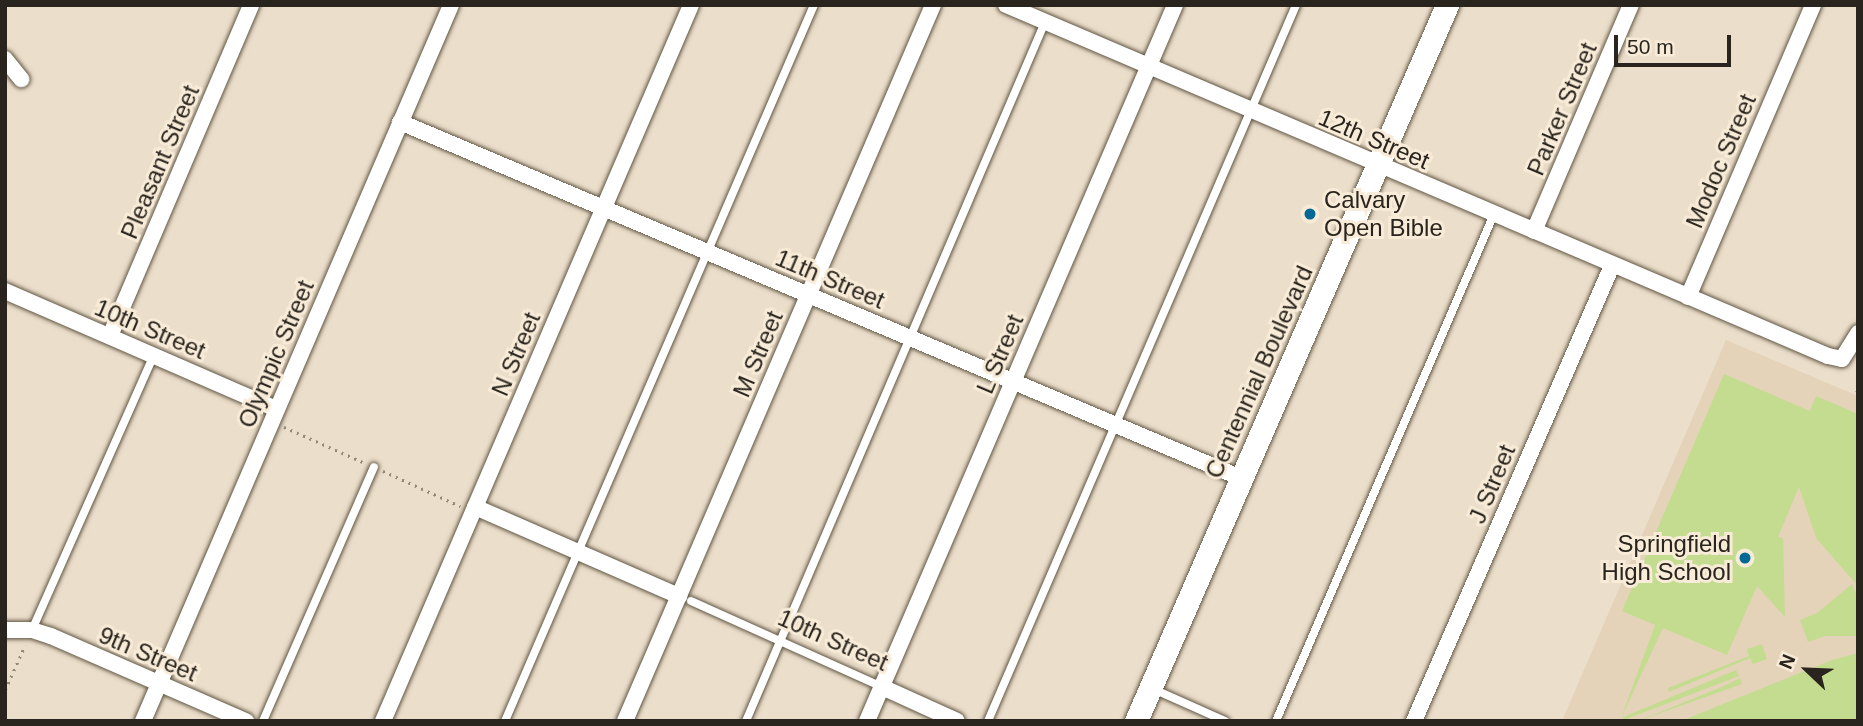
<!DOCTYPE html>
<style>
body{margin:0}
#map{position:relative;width:1863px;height:726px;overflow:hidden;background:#ebdeca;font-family:Arial,sans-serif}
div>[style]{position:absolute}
.built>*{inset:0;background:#e4d3b9}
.green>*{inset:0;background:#c3dc90}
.path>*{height:2.5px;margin-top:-1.25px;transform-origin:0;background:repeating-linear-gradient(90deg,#92897b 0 2px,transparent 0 7px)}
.roads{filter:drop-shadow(0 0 2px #605644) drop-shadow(0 0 2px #605644)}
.service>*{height:8px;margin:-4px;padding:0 4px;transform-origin:4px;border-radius:4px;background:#fff}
.minor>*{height:16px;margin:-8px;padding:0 8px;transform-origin:8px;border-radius:8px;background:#fff}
.secondary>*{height:23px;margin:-11.5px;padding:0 11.5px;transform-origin:11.5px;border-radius:11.5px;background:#fff}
.dots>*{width:19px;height:19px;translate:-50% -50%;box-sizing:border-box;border:4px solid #f8ebd7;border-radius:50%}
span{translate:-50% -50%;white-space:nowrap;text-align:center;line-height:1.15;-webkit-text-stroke:6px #f8ebd7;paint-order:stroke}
.street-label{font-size:24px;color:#29241d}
.poi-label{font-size:24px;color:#29241d}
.left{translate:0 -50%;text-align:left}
.right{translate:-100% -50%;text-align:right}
.frame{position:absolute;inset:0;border:7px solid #29241d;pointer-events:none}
.north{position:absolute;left:1772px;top:635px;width:70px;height:70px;-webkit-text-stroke:5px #f8ebd7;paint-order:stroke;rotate:293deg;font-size:19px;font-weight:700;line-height:28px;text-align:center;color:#29241d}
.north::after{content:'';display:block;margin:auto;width:24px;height:32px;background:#29241d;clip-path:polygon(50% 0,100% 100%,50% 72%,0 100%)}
.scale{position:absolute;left:1614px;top:35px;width:117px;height:32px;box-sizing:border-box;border:4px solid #29241d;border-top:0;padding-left:9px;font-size:21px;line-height:24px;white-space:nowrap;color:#29241d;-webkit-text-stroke:5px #f8ebd7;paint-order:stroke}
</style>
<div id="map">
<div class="built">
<i style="clip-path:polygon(1726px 340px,1858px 396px,1858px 721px,1562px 721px)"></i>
</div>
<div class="green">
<i style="clip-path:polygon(1724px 374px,1810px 411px,1816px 396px,1858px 414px,1858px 586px,1816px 538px,1799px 487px,1778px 537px,1783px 538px,1785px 617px,1757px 586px,1727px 655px,1663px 628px,1621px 718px,1655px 625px,1622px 611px)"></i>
<i style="clip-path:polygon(1852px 584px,1858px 598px,1858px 636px,1825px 636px,1808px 642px,1800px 620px,1817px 613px)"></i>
<i style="clip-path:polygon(1762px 644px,1767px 659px,1753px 664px,1750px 658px,1669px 692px,1668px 688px,1749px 656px,1747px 649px)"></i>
<i style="clip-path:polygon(1858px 653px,1858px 721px,1681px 721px,1832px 660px)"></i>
<i style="clip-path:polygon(1736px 670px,1739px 676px,1624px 720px,1623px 717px)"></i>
<i style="clip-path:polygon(1740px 678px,1742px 684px,1638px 721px,1724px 686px)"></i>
</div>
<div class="path">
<i style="left:1856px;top:390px;width:2px;rotate:27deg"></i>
<i style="left:284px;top:427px;width:89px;rotate:24deg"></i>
<i style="left:383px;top:471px;width:85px;rotate:24.4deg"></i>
<i style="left:5px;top:690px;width:49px;rotate:-66deg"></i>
</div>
<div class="roads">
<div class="service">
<i style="left:691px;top:601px;width:209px;rotate:24.2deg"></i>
<i style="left:32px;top:630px;width:301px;rotate:-66.1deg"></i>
<i style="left:1151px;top:688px;width:81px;rotate:24deg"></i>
<i style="left:263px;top:721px;width:277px;rotate:-66.4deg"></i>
<i style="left:505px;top:721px;width:780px;rotate:-66.66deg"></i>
<i style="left:746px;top:721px;width:760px;rotate:-66.84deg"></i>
<i style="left:988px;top:721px;width:779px;rotate:-66.72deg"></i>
<i style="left:1276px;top:721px;width:552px;rotate:-66.73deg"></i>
</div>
<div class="minor">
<i style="left:1006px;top:5px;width:894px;rotate:23.12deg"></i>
<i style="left:1828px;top:356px;width:14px;rotate:12deg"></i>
<i style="left:1842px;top:359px;width:31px;rotate:-58deg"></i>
<i style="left:5px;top:59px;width:26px;rotate:51deg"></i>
<i style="left:400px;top:122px;width:913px;rotate:22.94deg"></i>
<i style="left:1534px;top:231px;width:246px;rotate:-66.8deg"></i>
<i style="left:5px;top:291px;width:296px;rotate:23.5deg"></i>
<i style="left:1688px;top:297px;width:318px;rotate:-66.8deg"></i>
<i style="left:110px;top:336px;width:360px;rotate:-66.9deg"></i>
<i style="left:475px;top:507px;width:223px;rotate:23.6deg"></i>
<i style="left:5px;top:630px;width:27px"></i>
<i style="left:32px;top:630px;width:20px;rotate:18deg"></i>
<i style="left:51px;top:636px;width:213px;rotate:23.6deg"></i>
<i style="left:882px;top:687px;width:82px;rotate:24.4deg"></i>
<i style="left:143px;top:721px;width:779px;rotate:-66.72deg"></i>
<i style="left:383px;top:721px;width:779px;rotate:-66.72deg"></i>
<i style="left:625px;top:721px;width:779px;rotate:-66.72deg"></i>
<i style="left:867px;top:721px;width:779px;rotate:-66.72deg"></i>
<i style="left:1414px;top:721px;width:497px;rotate:-66.5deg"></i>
</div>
<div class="secondary">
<i style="left:1136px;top:721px;width:781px;rotate:-66.52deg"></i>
</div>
</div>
<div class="dots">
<i style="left:1310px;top:214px;background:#026997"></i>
<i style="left:1745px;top:558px;background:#026997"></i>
</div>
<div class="street-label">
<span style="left:1562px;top:109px;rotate:-67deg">Parker Street</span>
<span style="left:1374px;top:139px;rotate:23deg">12th Street</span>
<span style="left:1721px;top:161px;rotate:-67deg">Modoc Street</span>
<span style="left:160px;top:162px;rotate:-67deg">Pleasant Street</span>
<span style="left:830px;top:279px;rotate:23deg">11th Street</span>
<span style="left:150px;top:329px;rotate:23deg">10th Street</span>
<span style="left:276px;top:354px;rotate:-67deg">Olympic Street</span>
<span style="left:516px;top:354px;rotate:-67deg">N Street</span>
<span style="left:758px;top:354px;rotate:-67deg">M Street</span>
<span style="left:1000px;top:354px;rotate:-67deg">L Street</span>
<span style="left:1259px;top:372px;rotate:-66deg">Centennial Boulevard</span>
<span style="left:1492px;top:484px;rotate:-67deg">J Street</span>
<span style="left:833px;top:640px;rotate:24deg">10th Street</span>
<span style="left:148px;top:654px;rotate:23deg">9th Street</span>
</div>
<div class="poi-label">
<span class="left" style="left:1324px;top:214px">Calvary<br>Open Bible</span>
<span class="right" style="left:1731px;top:558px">Springfield<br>High School</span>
</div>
<div class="frame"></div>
<div class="north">N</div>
<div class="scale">50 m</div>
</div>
